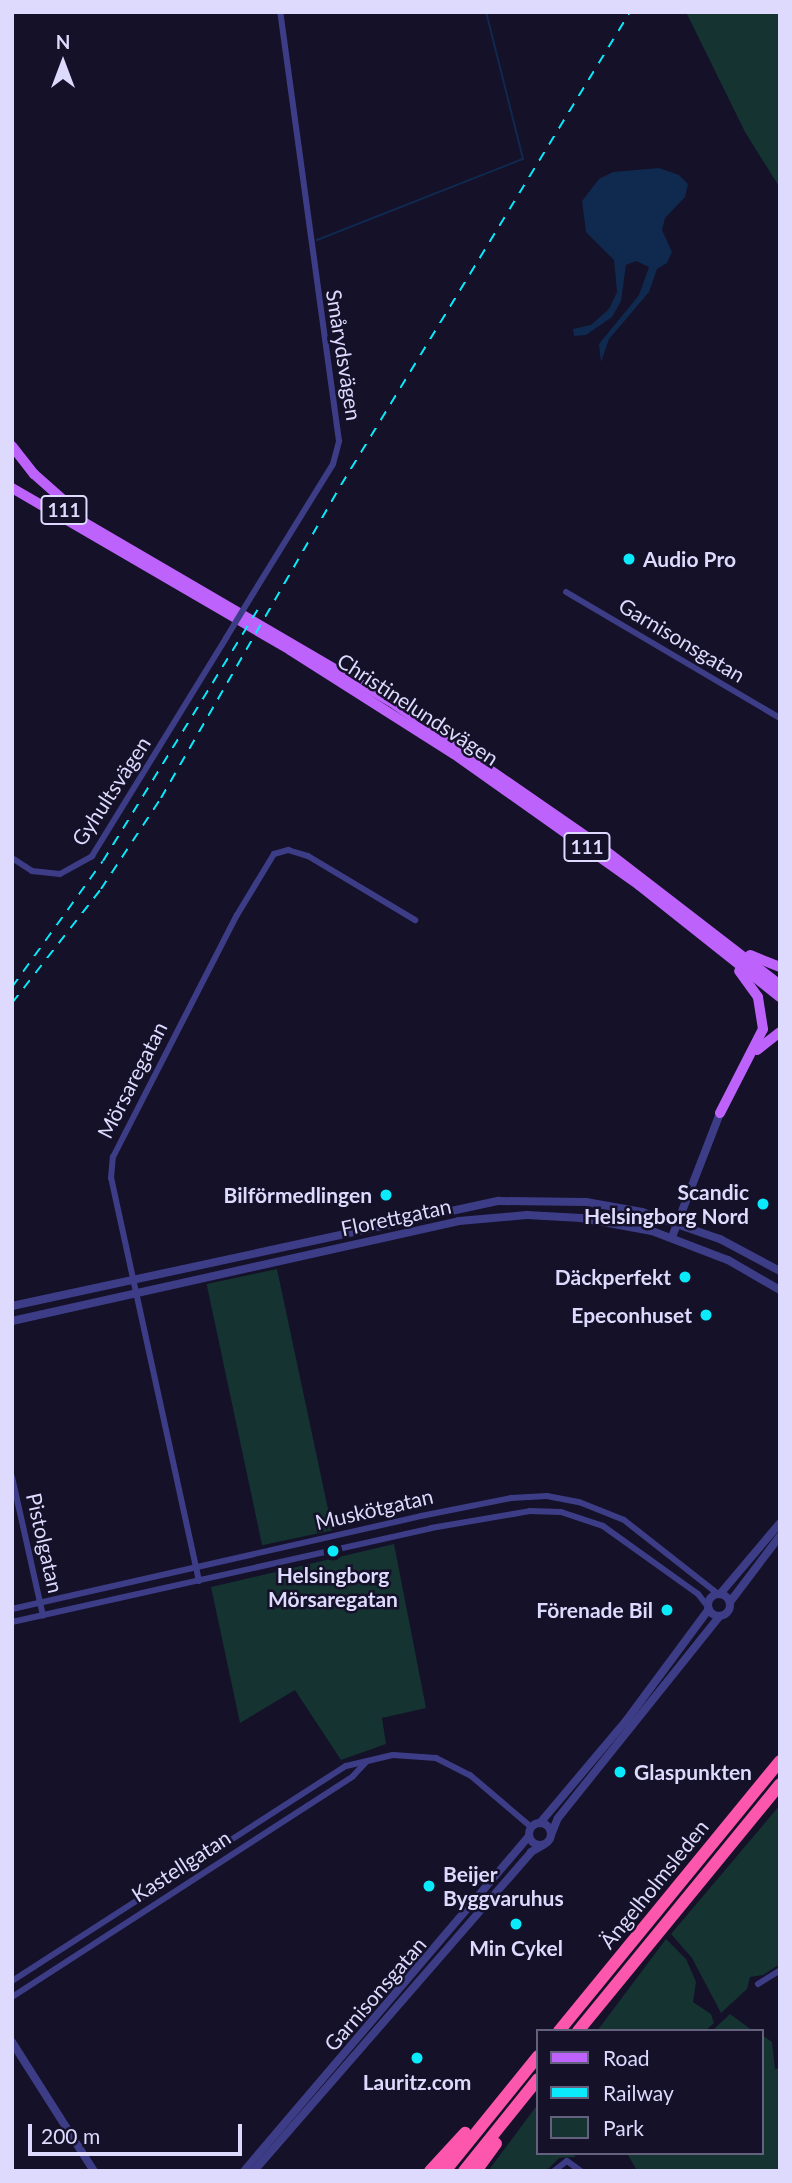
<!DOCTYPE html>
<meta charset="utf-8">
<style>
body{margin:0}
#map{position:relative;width:792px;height:2183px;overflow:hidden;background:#141129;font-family:Lato,sans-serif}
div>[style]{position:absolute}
.green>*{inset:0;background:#143331;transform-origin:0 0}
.water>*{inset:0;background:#10294e}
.stream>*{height:2px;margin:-1px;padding:0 1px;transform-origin:1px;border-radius:1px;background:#10294e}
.minor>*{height:6px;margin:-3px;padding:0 3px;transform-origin:3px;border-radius:3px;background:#3d3d87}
.tertiary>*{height:8px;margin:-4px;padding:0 4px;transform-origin:4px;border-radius:4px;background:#3d3d87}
.tertiary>.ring{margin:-4px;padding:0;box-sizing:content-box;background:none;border:8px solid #3d3d87;border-radius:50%}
.primary>*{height:10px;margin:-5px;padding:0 5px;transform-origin:5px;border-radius:5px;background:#bd63fc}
.motorway>*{height:12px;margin:-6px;padding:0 6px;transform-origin:6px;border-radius:6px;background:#fc57ac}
.rail>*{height:2px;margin-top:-1px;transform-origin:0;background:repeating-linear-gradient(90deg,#0aeafa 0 10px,transparent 0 19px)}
.minor-bridge>*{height:6px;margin:-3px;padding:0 3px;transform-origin:3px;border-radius:3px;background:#3d3d87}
.dots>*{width:19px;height:19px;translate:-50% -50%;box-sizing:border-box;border:4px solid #141129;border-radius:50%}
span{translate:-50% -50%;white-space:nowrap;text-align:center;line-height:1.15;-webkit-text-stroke:5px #141129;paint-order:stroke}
.shield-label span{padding:2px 5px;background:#141129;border:2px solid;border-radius:5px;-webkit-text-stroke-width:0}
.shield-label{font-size:19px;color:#dddafe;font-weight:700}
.street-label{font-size:21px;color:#dddafe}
.poi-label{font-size:21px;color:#dddafe;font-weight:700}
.left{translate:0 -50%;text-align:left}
.right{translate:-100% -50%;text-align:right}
.frame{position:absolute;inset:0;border:14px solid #dddafe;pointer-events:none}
.legend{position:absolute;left:536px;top:2029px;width:228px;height:126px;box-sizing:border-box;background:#141129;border:2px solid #64617e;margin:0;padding:9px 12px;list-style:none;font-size:21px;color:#dddafe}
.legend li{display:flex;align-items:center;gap:14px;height:35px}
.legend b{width:35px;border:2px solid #64617e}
.north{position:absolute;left:28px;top:28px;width:70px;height:70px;-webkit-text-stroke:5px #141129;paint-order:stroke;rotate:0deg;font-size:19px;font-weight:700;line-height:28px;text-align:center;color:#dddafe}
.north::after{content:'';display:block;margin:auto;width:24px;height:32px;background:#dddafe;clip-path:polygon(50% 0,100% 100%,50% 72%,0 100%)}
.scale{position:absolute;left:28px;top:2124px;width:214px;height:32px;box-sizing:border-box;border:4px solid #dddafe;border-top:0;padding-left:9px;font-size:21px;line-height:24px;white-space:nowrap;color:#dddafe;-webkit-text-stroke:5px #141129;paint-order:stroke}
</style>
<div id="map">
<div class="green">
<i style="clip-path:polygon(686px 12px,780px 12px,780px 188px,745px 132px)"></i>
<i style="left:277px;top:1269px;width:267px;height:72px;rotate:78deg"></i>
<i style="clip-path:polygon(394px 1544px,426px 1708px,382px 1718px,386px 1744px,341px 1760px,295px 1690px,240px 1723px,211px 1587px)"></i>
<i style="clip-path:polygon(780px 1805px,780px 1964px,763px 1975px,750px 1977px,747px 1989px,721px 2013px,692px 1958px,671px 1934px)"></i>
<i style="clip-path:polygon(666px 1939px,686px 1959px,696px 1982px,693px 2002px,711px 2014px,714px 2023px,705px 2031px,597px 2031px)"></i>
<i style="clip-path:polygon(730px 2014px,749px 2028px,754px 2031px,712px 2031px)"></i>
<i style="clip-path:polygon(762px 2035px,772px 2042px,775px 2069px,780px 2068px,780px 2171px,637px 2171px,627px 2153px,762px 2153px)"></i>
<i style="clip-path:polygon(538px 2104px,538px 2153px,572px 2153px,576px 2157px,559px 2158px,546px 2171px,488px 2171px)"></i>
</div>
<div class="water">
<i style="clip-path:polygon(659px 168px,679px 175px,688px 184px,685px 197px,665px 218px,662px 230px,672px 252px,667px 263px,657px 269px,649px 292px,609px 339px,601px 362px,599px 344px,639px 295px,649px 267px,636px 261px,626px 265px,621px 301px,612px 317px,586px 335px,574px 336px,573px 329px,591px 325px,609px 309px,617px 292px,614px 260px,586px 232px,582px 201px,599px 179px,613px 172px)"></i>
</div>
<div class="stream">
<i style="left:317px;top:240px;width:221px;rotate:-21.5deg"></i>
<i style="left:523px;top:159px;width:152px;rotate:-104.1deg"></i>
</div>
<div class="minor">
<i style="left:254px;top:592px;width:150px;rotate:-58.3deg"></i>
<i style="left:333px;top:464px;width:24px;rotate:-75deg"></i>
<i style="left:339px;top:441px;width:433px;rotate:-97.8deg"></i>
<i style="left:566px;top:592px;width:248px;rotate:30.5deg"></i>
<i style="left:12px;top:858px;width:24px;rotate:33deg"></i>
<i style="left:32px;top:871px;width:28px;rotate:6deg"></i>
<i style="left:60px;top:874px;width:37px;rotate:-29deg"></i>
<i style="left:92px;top:856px;width:256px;rotate:-58.4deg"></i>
<i style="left:12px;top:1477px;width:142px;rotate:77.4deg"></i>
<i style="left:199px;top:1581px;width:412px;rotate:-102.3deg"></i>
<i style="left:111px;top:1178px;width:21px;rotate:-85deg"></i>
<i style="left:113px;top:1157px;width:272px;rotate:-62.9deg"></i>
<i style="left:237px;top:915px;width:71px;rotate:-58.8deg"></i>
<i style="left:274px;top:854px;width:15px;rotate:-16deg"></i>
<i style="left:288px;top:850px;width:21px;rotate:17deg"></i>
<i style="left:308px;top:856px;width:125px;rotate:30.9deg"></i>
<i style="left:12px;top:1609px;width:419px;rotate:-12.8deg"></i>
<i style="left:421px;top:1516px;width:92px;rotate:-11.3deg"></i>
<i style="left:511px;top:1498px;width:36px;rotate:-3deg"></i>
<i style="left:547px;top:1496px;width:33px;rotate:11deg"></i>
<i style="left:579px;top:1502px;width:48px;rotate:21.8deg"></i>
<i style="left:624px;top:1520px;width:120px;rotate:38.2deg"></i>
<i style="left:12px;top:1622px;width:429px;rotate:-12.6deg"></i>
<i style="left:431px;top:1528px;width:100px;rotate:-9.7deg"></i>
<i style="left:530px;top:1511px;width:31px;rotate:2deg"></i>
<i style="left:561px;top:1512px;width:44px;rotate:18.4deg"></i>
<i style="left:603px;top:1526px;width:117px;rotate:35.6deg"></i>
<i style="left:698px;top:1594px;width:18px;rotate:52deg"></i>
<i style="left:12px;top:1981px;width:397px;rotate:-32.8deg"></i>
<i style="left:346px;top:1766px;width:48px;rotate:-13.2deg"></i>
<i style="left:393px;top:1755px;width:43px;rotate:4deg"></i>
<i style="left:436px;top:1758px;width:38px;rotate:27deg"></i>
<i style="left:470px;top:1775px;width:80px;rotate:40.4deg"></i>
<i style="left:758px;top:1984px;width:26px;rotate:-32deg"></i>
<i style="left:12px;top:1997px;width:406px;rotate:-32.9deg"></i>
<i style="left:353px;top:1776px;width:18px;rotate:-47deg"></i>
<i style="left:554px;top:2171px;width:16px;rotate:-38deg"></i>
<i style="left:567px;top:2161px;width:17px;rotate:36deg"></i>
</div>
<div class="tertiary">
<i style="left:672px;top:1237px;width:133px;rotate:-68.8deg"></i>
<i style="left:12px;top:1306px;width:498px;rotate:-12.2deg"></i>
<i style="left:499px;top:1201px;width:87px;rotate:0.7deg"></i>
<i style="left:586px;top:1202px;width:57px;rotate:10.1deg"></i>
<i style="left:642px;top:1212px;width:83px;rotate:19.1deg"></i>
<i style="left:720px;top:1239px;width:68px;rotate:28.1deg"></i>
<i style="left:12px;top:1321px;width:458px;rotate:-12.6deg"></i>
<i style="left:459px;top:1221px;width:68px;rotate:-5deg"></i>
<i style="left:527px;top:1215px;width:54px;rotate:3.2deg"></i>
<i style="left:581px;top:1218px;width:72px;rotate:10.4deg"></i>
<i style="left:652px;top:1231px;width:81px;rotate:20.9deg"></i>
<i style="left:728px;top:1260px;width:60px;rotate:30deg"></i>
<i class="ring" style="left:708px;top:1594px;width:14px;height:14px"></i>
<i style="left:720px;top:1594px;width:93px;rotate:-49.8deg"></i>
<i style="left:730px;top:1602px;width:83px;rotate:-52.9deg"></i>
<i class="ring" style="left:529px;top:1823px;width:14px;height:14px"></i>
<i style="left:540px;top:1823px;width:133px;rotate:-49.9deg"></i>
<i style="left:626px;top:1721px;width:139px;rotate:-53.5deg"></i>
<i style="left:551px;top:1835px;width:18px;rotate:-68deg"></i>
<i style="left:558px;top:1818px;width:259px;rotate:-51.3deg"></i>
<i style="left:12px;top:2042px;width:153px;rotate:57.6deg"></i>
<i style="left:244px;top:2171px;width:440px;rotate:-49.6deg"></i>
<i style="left:254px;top:2171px;width:422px;rotate:-49deg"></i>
<i style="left:531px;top:1852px;width:14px;rotate:-30deg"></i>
</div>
<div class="primary">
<i style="left:12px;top:446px;width:36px;rotate:52deg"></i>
<i style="left:34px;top:474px;width:57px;rotate:41.5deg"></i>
<i style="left:12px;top:488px;width:322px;rotate:30.2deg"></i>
<i style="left:290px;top:650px;width:194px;rotate:32.4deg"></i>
<i style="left:454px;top:754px;width:227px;rotate:35.3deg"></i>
<i style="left:639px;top:885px;width:180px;rotate:38.5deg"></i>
<i style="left:56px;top:506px;width:387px;rotate:30.3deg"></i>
<i style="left:390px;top:701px;width:247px;rotate:34.6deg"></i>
<i style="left:593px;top:841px;width:236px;rotate:37.6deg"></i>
<i style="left:750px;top:955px;width:32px;rotate:22deg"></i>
<i style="left:757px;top:1050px;width:29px;rotate:-38deg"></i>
<i style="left:720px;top:1113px;width:94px;rotate:-62.9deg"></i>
<i style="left:763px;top:1029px;width:32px;rotate:-99deg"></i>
<i style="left:758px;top:997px;width:32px;rotate:-126deg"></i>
</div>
<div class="motorway">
<i style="left:559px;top:2031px;width:349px;rotate:-50.7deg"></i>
<i style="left:578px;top:2031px;width:319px;rotate:-50.7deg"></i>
<i style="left:430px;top:2171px;width:52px;rotate:-47.4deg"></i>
<i style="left:445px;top:2171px;width:148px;rotate:-51deg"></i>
<i style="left:464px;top:2171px;width:118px;rotate:-51.2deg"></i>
<i style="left:476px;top:2171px;width:34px;rotate:-54deg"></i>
</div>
<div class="rail">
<i style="left:12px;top:987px;width:155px;rotate:-54.2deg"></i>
<i style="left:103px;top:861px;width:298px;rotate:-58.4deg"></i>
<i style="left:12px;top:1003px;width:145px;rotate:-52deg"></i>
<i style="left:101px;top:889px;width:109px;rotate:-56.6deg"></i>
<i style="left:161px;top:798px;width:361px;rotate:-60.1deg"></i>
<i style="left:341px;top:485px;width:554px;rotate:-58.58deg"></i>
</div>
<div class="minor-bridge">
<i style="left:226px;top:638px;width:54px;rotate:-58.7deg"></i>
</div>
<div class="dots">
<i style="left:629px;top:559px;background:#0aeafa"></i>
<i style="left:386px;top:1195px;background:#0aeafa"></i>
<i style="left:763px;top:1204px;background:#0aeafa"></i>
<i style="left:685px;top:1277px;background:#0aeafa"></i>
<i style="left:706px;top:1315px;background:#0aeafa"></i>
<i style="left:333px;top:1551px;background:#0aeafa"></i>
<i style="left:667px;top:1610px;background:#0aeafa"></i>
<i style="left:620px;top:1772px;background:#0aeafa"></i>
<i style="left:429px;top:1886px;background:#0aeafa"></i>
<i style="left:516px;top:1924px;background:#0aeafa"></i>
<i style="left:417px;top:2058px;background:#0aeafa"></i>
</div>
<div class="shield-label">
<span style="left:64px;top:510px">111</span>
<span style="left:587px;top:847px">111</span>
</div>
<div class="street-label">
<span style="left:344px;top:355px;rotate:81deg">Smårydsvägen</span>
<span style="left:682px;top:640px;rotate:31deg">Garnisonsgatan</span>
<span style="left:418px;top:709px;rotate:33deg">Christinelundsvägen</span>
<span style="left:111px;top:791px;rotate:-57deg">Gyhultsvägen</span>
<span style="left:132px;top:1080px;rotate:-63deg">Mörsaregatan</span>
<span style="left:396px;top:1217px;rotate:-12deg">Florettgatan</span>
<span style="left:374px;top:1509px;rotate:-13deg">Muskötgatan</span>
<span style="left:45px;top:1543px;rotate:77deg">Pistolgatan</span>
<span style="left:181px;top:1866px;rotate:-33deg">Kastellgatan</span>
<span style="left:654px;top:1884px;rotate:-51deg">Ängelholmsleden</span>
<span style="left:375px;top:1994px;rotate:-49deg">Garnisonsgatan</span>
</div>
<div class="poi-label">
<span class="left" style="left:643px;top:559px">Audio Pro</span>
<span class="right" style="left:749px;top:1204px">Scandic<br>Helsingborg Nord</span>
<span class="right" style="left:372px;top:1195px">Bilförmedlingen</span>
<span class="right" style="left:671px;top:1277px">Däckperfekt</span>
<span class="right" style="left:692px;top:1315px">Epeconhuset</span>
<span style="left:333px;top:1587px">Helsingborg<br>Mörsaregatan</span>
<span class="right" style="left:653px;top:1610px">Förenade Bil</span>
<span class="left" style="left:634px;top:1772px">Glaspunkten</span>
<span class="left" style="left:443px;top:1886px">Beijer<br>Byggvaruhus</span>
<span style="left:516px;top:1948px">Min Cykel</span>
<span style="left:417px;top:2082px">Lauritz.com</span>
</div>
<div class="frame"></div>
<ul class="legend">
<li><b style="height:9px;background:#bd63fc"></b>Road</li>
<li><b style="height:9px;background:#0aeafa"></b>Railway</li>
<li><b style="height:19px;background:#143331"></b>Park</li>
</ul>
<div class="north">N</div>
<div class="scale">200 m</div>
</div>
